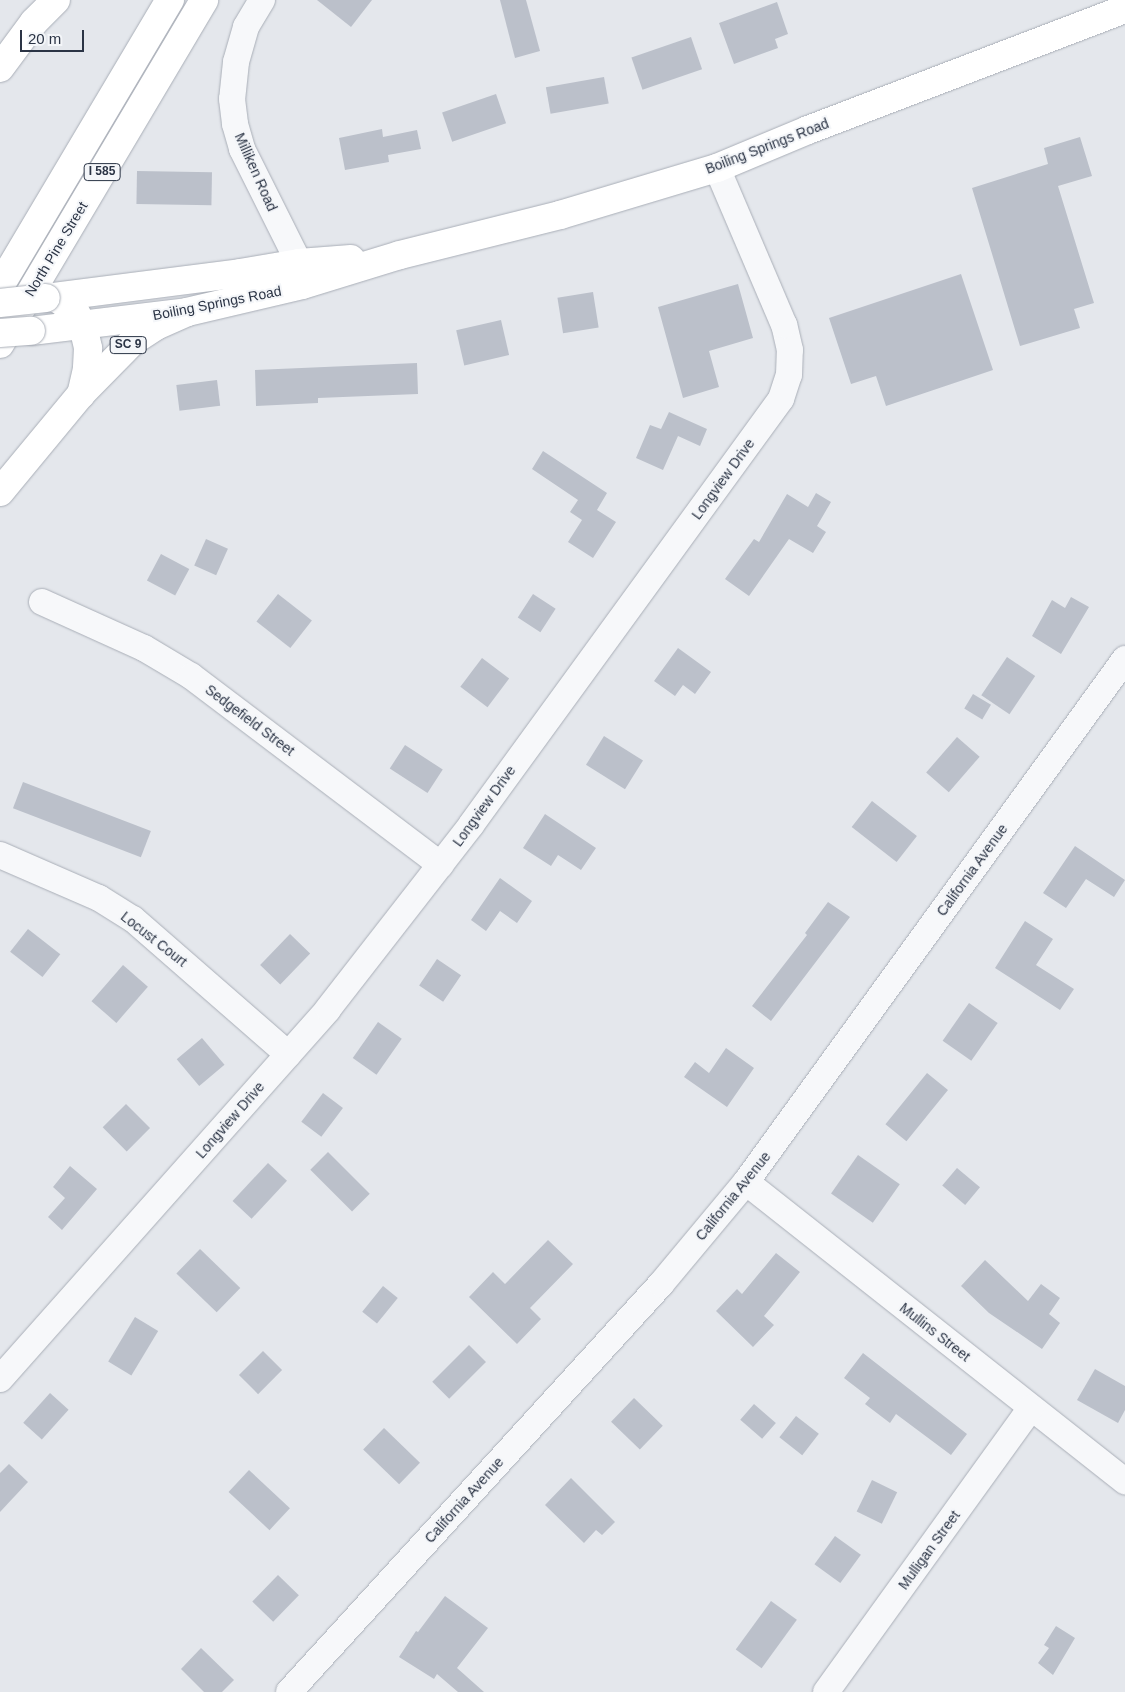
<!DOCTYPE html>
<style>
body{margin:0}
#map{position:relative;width:1125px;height:1692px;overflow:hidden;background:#e4e7ec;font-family:Arial,sans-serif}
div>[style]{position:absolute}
.building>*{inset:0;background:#bbc0ca;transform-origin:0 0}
.roads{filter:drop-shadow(0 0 1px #a9aeb7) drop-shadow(0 0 1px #a9aeb7)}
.street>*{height:26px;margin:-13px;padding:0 13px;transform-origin:13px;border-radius:13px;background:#f7f8fa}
.secondary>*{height:28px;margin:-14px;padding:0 14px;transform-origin:14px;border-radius:14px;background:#fff}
.highway>*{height:28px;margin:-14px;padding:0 14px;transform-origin:14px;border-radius:14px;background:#fff}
.bridges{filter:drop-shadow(0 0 1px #a9aeb7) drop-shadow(0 0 1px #a9aeb7)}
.secondary-bridge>*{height:28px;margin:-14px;padding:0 14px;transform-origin:14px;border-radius:14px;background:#fff}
span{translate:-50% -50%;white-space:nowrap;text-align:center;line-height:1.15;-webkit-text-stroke:4px #f4f6f9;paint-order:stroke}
.shield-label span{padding:1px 4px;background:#f4f6f9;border:1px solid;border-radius:4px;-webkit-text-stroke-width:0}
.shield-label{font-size:12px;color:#2b3445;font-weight:700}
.street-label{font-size:14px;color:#2b3445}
.scale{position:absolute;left:20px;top:30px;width:64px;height:22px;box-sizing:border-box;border:2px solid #2b3445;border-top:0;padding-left:6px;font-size:15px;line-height:18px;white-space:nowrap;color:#2b3445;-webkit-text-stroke:4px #f4f6f9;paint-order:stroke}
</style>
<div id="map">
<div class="building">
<i style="clip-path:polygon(317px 0,372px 0,351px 27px)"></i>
<i style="clip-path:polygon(500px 0,526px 0,540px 51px,515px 58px)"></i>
<i style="clip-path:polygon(777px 2px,788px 34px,775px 39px,778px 48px,734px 64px,719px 23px)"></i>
<i style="left:691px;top:37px;width:34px;height:63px;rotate:71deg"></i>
<i style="left:604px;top:77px;width:27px;height:59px;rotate:80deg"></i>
<i style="left:496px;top:94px;width:31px;height:57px;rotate:71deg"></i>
<i style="clip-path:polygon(382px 129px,383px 137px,417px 130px,421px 149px,388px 155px,389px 162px,345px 170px,339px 138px)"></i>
<i style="clip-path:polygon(1080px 137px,1092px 176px,1058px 186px,1094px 303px,1074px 309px,1080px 328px,1020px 346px,972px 188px,1048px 164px,1044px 148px)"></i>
<i style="left:137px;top:171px;width:75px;height:33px;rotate:1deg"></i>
<i style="clip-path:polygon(961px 274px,993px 370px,886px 406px,876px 376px,851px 384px,829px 318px)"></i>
<i style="clip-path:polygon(738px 284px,753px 338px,709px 351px,719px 387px,683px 398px,658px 307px)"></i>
<i style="left:593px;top:292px;width:36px;height:36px;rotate:81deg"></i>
<i style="left:501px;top:320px;width:36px;height:46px;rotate:77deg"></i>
<i style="clip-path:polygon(417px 363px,418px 394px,318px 398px,318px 403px,256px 406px,255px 370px)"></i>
<i style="left:217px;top:380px;width:26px;height:41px;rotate:83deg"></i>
<i style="clip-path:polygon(669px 412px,707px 429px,700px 446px,678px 436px,663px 470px,636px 458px,650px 425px,661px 429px)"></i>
<i style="clip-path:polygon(543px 451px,607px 493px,597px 510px,616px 522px,593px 558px,568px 542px,582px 520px,570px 512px,578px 500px,532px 469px)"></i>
<i style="clip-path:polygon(816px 493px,831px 502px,817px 526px,826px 532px,813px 553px,789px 539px,749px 596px,725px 579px,754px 539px,759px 542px,787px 494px,808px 507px)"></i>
<i style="left:206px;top:539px;width:24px;height:29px;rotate:24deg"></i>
<i style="left:161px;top:554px;width:32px;height:30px;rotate:28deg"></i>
<i style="left:278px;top:594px;width:43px;height:35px;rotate:38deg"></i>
<i style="left:533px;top:594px;width:27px;height:28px;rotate:33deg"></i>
<i style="clip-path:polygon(1071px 597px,1089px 607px,1061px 654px,1032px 636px,1052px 600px,1065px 608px)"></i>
<i style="clip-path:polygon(678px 648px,711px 672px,695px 694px,683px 685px,675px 696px,654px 681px)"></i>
<i style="left:1007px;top:657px;width:34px;height:46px;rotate:34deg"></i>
<i style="left:482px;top:658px;width:34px;height:36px;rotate:37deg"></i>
<i style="left:973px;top:694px;width:21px;height:17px;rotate:31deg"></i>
<i style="left:604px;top:736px;width:46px;height:34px;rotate:32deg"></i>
<i style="left:957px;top:737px;width:30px;height:47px;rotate:41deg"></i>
<i style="left:405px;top:745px;width:45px;height:28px;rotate:33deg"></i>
<i style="left:23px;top:782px;width:137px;height:28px;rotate:21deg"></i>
<i style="left:872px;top:801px;width:57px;height:33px;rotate:38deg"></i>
<i style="clip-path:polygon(545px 814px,596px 848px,581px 870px,558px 855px,551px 866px,523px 848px)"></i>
<i style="clip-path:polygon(1075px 846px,1125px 880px,1114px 897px,1086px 879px,1066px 908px,1043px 893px)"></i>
<i style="clip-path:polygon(500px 878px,532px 901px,517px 923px,500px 911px,486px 931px,471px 920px)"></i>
<i style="clip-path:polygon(828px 902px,850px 917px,771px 1021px,752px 1006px,807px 935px,805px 933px)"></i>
<i style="clip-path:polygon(1025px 921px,1053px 939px,1036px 965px,1074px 989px,1060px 1010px,995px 968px)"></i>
<i style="left:28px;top:929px;width:41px;height:29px;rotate:38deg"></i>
<i style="left:290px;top:934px;width:28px;height:43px;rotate:44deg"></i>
<i style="left:437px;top:959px;width:29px;height:32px;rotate:34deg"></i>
<i style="left:123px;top:965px;width:33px;height:48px;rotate:41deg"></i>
<i style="left:969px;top:1003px;width:35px;height:46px;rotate:35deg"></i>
<i style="left:378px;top:1022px;width:29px;height:44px;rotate:35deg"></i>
<i style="left:202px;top:1038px;width:35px;height:33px;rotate:50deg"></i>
<i style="clip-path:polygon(726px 1048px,754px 1068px,727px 1107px,684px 1077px,695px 1062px,709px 1073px)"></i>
<i style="left:927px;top:1073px;width:27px;height:66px;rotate:39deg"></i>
<i style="left:323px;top:1093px;width:25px;height:36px;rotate:37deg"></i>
<i style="left:126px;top:1104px;width:34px;height:33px;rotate:45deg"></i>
<i style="left:328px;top:1152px;width:59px;height:25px;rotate:45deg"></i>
<i style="left:858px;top:1155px;width:51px;height:47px;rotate:35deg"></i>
<i style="left:268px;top:1163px;width:26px;height:52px;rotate:43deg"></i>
<i style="clip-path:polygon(70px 1166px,97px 1189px,62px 1230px,48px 1217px,65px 1198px,53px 1187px)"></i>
<i style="left:957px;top:1168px;width:30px;height:23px;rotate:40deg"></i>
<i style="clip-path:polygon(548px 1240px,573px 1264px,530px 1308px,541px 1319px,517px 1344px,469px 1297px,493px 1272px,505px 1284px)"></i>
<i style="left:200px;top:1249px;width:56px;height:34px;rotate:44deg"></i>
<i style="clip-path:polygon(776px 1253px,800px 1272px,764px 1316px,774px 1325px,753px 1347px,716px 1311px,737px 1289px,742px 1294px)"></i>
<i style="clip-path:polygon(985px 1260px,1028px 1301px,1041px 1284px,1060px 1298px,1049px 1314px,1060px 1323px,1042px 1349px,989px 1313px,961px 1286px)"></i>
<i style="left:383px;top:1286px;width:19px;height:33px;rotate:39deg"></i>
<i style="left:135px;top:1317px;width:27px;height:52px;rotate:31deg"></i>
<i style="left:469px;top:1345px;width:24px;height:52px;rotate:45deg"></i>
<i style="left:263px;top:1351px;width:27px;height:34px;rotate:45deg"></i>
<i style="clip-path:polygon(863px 1353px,967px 1434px,951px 1455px,896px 1414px,890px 1423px,865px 1404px,870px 1398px,844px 1378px)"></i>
<i style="clip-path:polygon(1095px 1369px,1125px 1386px,1125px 1410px,1118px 1423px,1077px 1400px)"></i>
<i style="left:50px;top:1393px;width:25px;height:40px;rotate:42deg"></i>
<i style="left:634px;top:1398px;width:40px;height:33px;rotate:44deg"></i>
<i style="left:754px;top:1404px;width:29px;height:21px;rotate:41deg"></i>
<i style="left:796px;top:1416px;width:29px;height:27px;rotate:38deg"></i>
<i style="left:384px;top:1428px;width:50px;height:30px;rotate:44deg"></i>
<i style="clip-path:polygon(9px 1464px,28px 1482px,0 1512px,0 1473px)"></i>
<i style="left:249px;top:1470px;width:56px;height:30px;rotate:43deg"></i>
<i style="clip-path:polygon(571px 1478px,615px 1522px,602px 1535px,596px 1530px,584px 1543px,545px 1505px)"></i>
<i style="left:872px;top:1480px;width:28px;height:35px;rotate:26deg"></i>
<i style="left:835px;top:1536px;width:32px;height:35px;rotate:36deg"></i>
<i style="left:278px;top:1575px;width:29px;height:37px;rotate:44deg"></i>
<i style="clip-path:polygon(445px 1596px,488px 1628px,457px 1668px,484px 1692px,458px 1692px,437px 1674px,434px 1679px,399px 1657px,416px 1631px,418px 1632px)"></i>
<i style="left:771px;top:1601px;width:32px;height:60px;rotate:36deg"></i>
<i style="clip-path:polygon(1056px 1626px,1075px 1638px,1053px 1675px,1038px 1663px,1049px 1648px,1044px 1645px)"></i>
<i style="clip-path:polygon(201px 1648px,234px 1680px,222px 1692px,204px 1692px,181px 1669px)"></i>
</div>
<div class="roads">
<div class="street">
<i style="left:262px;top:0;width:31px;rotate:121deg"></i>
<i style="left:246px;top:27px;width:36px;rotate:106deg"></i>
<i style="left:236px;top:62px;width:37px;rotate:96deg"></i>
<i style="left:232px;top:99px;width:25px;rotate:83deg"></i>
<i style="left:235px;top:124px;width:26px;rotate:74deg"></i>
<i style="left:242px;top:149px;width:127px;rotate:63.4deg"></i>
<i style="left:299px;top:263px;width:20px;rotate:81deg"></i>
<i style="left:42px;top:602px;width:112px;rotate:24.3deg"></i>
<i style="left:144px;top:648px;width:55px;rotate:30.8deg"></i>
<i style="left:191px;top:676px;width:313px;rotate:37.1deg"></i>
<i style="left:0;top:855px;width:108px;rotate:23.5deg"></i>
<i style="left:99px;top:898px;width:40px;rotate:32deg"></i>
<i style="left:133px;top:919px;width:206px;rotate:41.1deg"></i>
<i style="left:746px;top:1182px;width:483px;rotate:38.3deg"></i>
<i style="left:0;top:1379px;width:494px;rotate:-48.4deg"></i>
<i style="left:328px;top:1009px;width:233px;rotate:-52.1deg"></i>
<i style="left:471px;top:825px;width:527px;rotate:-53.96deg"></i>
<i style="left:781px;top:399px;width:25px;rotate:-72deg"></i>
<i style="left:789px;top:375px;width:25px;rotate:-88deg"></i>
<i style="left:790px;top:350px;width:26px;rotate:-103deg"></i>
<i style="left:784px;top:325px;width:171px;rotate:-113.1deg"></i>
<i style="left:289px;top:1692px;width:552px;rotate:-47.64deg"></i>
<i style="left:661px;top:1284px;width:133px;rotate:-50.2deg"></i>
<i style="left:746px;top:1182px;width:646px;rotate:-54.07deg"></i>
<i style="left:826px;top:1692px;width:350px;rotate:-54.2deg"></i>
</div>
<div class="secondary">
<i style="left:46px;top:298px;width:196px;rotate:-7.3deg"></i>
<i style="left:240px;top:273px;width:60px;rotate:-9.6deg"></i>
<i style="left:299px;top:263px;width:52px;rotate:-4.4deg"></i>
<i style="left:31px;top:331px;width:157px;rotate:-6.9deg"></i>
<i style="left:187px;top:312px;width:118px;rotate:-13.2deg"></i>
<i style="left:302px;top:285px;width:102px;rotate:-17deg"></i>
<i style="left:400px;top:255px;width:165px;rotate:-14deg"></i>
<i style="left:560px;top:215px;width:164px;rotate:-16.7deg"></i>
<i style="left:717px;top:168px;width:99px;rotate:-22.7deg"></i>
<i style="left:808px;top:130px;width:339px;rotate:-20.9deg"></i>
</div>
<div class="highway">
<i style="left:0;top:68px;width:57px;rotate:-53.5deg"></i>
<i style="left:34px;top:22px;width:31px;rotate:-45deg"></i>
<i style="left:0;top:286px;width:333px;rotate:-59.3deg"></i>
<i style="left:55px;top:297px;width:24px;rotate:35deg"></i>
<i style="left:75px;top:311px;width:17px;rotate:62deg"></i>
<i style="left:83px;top:326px;width:23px;rotate:77deg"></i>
<i style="left:88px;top:348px;width:21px;rotate:93deg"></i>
<i style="left:87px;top:369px;width:26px;rotate:103deg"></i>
<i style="left:0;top:344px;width:400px;rotate:-59.3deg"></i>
<i style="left:0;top:492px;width:127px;rotate:-50.4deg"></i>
<i style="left:81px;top:394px;width:74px;rotate:-45.5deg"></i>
<i style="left:133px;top:341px;width:27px;rotate:-33deg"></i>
<i style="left:156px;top:326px;width:34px;rotate:-24deg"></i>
</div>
</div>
<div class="bridges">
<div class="secondary-bridge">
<i style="left:0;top:303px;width:46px;rotate:-6.2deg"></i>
<i style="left:0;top:333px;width:31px;rotate:-4deg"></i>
</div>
</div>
<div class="shield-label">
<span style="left:102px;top:172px">I 585</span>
<span style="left:128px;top:345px">SC 9</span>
</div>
<div class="street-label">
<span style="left:767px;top:146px;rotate:-21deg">Boiling Springs Road</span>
<span style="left:256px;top:172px;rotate:66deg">Milliken Road</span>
<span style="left:56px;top:249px;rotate:-59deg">North Pine Street</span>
<span style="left:217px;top:303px;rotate:-11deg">Boiling Springs Road</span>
<span style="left:723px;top:479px;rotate:-54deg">Longview Drive</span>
<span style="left:250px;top:720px;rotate:37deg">Sedgefield Street</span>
<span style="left:484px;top:806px;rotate:-54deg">Longview Drive</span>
<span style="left:972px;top:870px;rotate:-54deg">California Avenue</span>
<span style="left:154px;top:939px;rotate:38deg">Locust Court</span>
<span style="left:230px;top:1120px;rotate:-49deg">Longview Drive</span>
<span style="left:733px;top:1196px;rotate:-51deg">California Avenue</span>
<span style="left:935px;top:1332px;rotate:38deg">Mullins Street</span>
<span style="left:464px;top:1500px;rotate:-48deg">California Avenue</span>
<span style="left:929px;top:1550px;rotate:-54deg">Mulligan Street</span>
</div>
<div class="scale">20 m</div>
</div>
